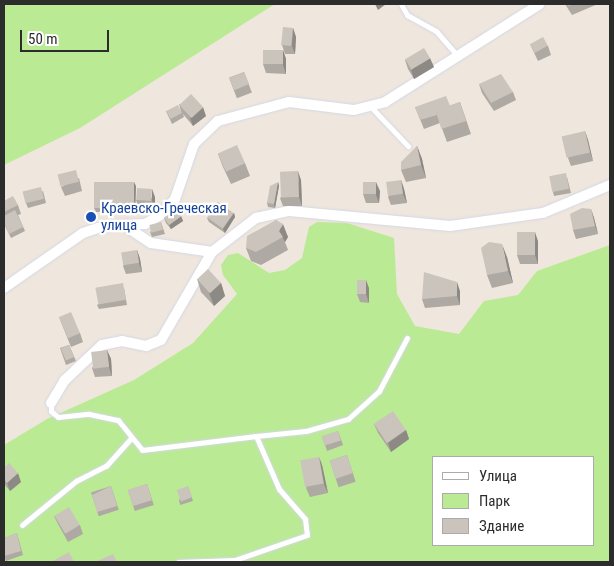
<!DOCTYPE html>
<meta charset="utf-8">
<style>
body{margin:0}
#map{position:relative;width:614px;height:566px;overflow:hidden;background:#efe6dd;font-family:"Roboto Condensed",sans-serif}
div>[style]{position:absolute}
.green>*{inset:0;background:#bbea95}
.roads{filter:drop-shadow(0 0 1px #d2d8e6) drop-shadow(0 0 1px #d2d8e6)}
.lane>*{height:5px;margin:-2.5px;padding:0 2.5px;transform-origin:2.5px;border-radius:2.5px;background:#fff}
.street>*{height:10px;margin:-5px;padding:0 5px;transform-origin:5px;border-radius:5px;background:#fff}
.wall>*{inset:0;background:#aea9a2;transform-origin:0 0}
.shaded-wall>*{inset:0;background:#8d8984}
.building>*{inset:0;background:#cac4bc;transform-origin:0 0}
.dots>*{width:14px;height:14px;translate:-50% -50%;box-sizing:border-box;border:2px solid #fff;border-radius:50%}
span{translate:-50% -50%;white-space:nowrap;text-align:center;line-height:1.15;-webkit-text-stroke:4.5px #fff;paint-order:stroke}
.transit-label{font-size:15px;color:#164399}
.left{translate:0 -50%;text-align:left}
.frame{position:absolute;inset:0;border:5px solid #2c2c2c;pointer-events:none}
.legend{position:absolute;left:432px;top:456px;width:162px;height:90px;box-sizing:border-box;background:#fff;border:1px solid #ababab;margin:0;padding:6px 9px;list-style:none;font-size:15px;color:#2c2c2c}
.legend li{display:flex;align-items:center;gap:10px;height:25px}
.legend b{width:25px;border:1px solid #ababab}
.scale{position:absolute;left:20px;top:30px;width:89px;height:22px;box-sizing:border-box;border:2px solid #2c2c2c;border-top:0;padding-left:6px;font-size:15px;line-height:18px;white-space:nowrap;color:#2c2c2c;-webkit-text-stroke:4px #fff;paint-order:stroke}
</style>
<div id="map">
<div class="green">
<i style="clip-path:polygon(4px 4px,275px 4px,80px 128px,4px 165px)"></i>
<i style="clip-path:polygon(evenodd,317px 222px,347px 223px,394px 238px,397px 294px,415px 326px,459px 334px,484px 301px,518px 295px,537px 271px,610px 245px,610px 562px,4px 562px,4px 445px,47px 419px,134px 380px,193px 343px,237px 294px,223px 275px,221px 265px,228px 255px,238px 253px,269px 273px,285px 270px,302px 258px,309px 227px,317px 222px,433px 457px,593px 457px,593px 545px,433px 545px,433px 457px)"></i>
</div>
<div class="roads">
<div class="lane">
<i style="left:401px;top:4px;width:13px;rotate:61deg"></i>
<i style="left:407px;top:15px;width:33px;rotate:29deg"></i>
<i style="left:436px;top:31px;width:35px;rotate:49deg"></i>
<i style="left:371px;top:107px;width:54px;rotate:46.5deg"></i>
<i style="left:51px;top:403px;width:8px;rotate:90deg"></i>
<i style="left:51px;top:411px;width:9px;rotate:41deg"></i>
<i style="left:58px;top:417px;width:31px;rotate:-6deg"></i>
<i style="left:89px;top:414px;width:30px;rotate:12deg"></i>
<i style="left:118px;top:420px;width:38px;rotate:51deg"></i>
<i style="left:142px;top:450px;width:115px;rotate:-7deg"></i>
<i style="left:256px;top:436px;width:58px;rotate:66.5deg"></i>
<i style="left:279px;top:489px;width:40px;rotate:49deg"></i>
<i style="left:305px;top:519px;width:16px;rotate:83deg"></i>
<i style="left:307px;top:535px;width:76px;rotate:160.9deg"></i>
<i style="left:235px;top:560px;width:57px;rotate:178deg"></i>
<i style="left:256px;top:436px;width:50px;rotate:-5.7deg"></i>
<i style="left:306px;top:431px;width:44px;rotate:-15.9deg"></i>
<i style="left:348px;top:419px;width:42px;rotate:-42.1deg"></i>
<i style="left:379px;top:391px;width:60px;rotate:-62.2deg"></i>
<i style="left:22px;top:525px;width:70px;rotate:-39.2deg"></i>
<i style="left:76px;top:481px;width:34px;rotate:-27deg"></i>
<i style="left:106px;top:466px;width:38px;rotate:-48deg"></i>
</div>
<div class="street">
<i style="left:124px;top:225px;width:32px;rotate:34deg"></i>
<i style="left:151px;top:243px;width:62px;rotate:8.4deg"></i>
<i style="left:4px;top:288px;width:96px;rotate:-34.8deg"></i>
<i style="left:83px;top:233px;width:21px;rotate:-19deg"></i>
<i style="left:103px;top:226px;width:42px;rotate:-2.7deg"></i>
<i style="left:145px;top:224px;width:20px;rotate:-30deg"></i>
<i style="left:162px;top:214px;width:20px;rotate:-49deg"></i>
<i style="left:175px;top:199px;width:58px;rotate:-70.9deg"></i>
<i style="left:194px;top:144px;width:33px;rotate:-44deg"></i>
<i style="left:218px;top:121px;width:73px;rotate:-15deg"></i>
<i style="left:289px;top:102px;width:65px;rotate:7deg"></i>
<i style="left:354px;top:110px;width:32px;rotate:-14deg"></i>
<i style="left:385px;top:102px;width:183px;rotate:-32.3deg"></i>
<i style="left:51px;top:403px;width:26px;rotate:-59deg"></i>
<i style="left:64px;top:381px;width:52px;rotate:-43.5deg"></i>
<i style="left:102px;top:345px;width:20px;rotate:-11deg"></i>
<i style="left:122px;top:341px;width:25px;rotate:12deg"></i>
<i style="left:146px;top:346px;width:16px;rotate:-22deg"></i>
<i style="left:161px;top:340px;width:102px;rotate:-59.9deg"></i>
<i style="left:212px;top:252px;width:56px;rotate:-37.7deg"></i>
<i style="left:256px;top:218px;width:34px;rotate:-12deg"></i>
<i style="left:289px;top:211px;width:162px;rotate:5.3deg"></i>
<i style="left:450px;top:226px;width:94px;rotate:-8deg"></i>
<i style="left:543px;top:213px;width:73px;rotate:-22.7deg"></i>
</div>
</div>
<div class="wall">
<i style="clip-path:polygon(565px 4px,598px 4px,572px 15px)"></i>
<i style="clip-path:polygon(293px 28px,296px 37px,295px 54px,285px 54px,282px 45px)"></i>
<i style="clip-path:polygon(530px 44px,548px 46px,551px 55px,538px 61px)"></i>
<i style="clip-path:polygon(283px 50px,286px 59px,286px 74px,266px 73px,263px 64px)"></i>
<i style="clip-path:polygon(405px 60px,434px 67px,414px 79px,408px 69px)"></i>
<i style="left:244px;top:72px;width:22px;height:16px;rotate:69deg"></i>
<i style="clip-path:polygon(479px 84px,513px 92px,516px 100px,494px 111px,482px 93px)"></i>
<i style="clip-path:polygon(460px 102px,471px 134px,447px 142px,440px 123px,424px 129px,415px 107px,450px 106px)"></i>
<i style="clip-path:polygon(179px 104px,206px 116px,193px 126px,183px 114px,184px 117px,172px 124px,166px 111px,181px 111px)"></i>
<i style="clip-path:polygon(585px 131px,588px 140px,593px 161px,571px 166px,568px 158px)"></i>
<i style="clip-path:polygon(417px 146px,422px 159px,426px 178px,406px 182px,401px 170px)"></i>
<i style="clip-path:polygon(218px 154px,245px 163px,250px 176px,231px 184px,223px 167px)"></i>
<i style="clip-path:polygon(567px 177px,571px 193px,554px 196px,553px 192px)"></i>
<i style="clip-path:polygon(79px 178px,82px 191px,65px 196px,61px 187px)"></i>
<i style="clip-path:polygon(301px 180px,302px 206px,283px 206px,280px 198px)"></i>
<i style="clip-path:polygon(401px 180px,404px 189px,407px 203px,391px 205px,388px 197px)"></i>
<i style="clip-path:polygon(278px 182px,279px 186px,275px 208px,268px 207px,267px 203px)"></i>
<i style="clip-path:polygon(136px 186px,135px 212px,96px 212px,94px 208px)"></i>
<i style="clip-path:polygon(43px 191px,46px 203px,28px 208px,26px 203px)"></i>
<i style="clip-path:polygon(380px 191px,379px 203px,366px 203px,363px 194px)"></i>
<i style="clip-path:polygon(155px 197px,155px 209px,139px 209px,136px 200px)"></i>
<i style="clip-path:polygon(4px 201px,18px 205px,21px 214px,18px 215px,25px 231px,11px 238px,4px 224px)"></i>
<i style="clip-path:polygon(591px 209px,594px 218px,598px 234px,576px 239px,573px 230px)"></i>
<i style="clip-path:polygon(234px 213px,235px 217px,225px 233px,209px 222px,207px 218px)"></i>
<i style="clip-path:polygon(181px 216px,183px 221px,171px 229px,166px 223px,164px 218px)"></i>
<i style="clip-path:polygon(276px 220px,288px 237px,285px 242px,288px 250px,261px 265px,251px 261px,246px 248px)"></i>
<i style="clip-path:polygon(161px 222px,165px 234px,152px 237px,150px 232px)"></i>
<i style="clip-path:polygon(538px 241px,538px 264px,520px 264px,517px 255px)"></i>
<i style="clip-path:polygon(137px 250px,140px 259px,142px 272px,126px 274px,123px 266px)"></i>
<i style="clip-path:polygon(507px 257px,513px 283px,492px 288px,487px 275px)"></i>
<i style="clip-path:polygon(197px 279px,221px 283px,225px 296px,214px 306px,201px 292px)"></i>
<i style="clip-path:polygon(124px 288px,127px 305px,99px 309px,97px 305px)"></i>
<i style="clip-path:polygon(369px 288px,369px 303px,360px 302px,357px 294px)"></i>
<i style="clip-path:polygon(460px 291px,460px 305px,425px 308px,422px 299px)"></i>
<i style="clip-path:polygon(59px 317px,80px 333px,83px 342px,71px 347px)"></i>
<i style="clip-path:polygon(69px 345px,76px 361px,66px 365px,60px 348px)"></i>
<i style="clip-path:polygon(107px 350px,111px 359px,112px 376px,95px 377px,92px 368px)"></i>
<i style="clip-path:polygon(374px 424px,406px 430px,409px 439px,391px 452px,378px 433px)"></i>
<i style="left:338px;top:431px;width:15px;height:17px;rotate:70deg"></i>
<i style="left:347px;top:455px;width:28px;height:18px;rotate:72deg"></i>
<i style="clip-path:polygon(319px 457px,322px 465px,328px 493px,310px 497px,306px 488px)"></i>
<i style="clip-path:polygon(4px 468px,21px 482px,10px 491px,4px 484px)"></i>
<i style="left:147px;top:484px;width:22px;height:20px;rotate:72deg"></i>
<i style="left:111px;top:486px;width:25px;height:21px;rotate:72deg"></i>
<i style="clip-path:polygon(188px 486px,193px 501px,180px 505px,179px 500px)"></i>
<i style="clip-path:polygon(54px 516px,80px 525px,83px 534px,68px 542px,58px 524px)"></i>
<i style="clip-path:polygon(17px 533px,23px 555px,6px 561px,4px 556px,4px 538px)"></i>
</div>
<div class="shaded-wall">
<i style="clip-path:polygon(375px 4px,386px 4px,378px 10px)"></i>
<i style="clip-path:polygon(293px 28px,296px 37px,295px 54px,292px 46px)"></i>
<i style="clip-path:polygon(283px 50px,286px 59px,286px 74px,283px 65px)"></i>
<i style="clip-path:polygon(430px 58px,434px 67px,414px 79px,411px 70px)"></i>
<i style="clip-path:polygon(203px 107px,206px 116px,193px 126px,190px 118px)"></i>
<i style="clip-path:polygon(585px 131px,588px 140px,593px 161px,590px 152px)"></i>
<i style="clip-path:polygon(417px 146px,422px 159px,426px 178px,421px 165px)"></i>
<i style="clip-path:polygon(298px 171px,301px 180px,302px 206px,299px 197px)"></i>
<i style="clip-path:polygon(401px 180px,404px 189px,407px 203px,403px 194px)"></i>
<i style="clip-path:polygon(134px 182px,136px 186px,135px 212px,134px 208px)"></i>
<i style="clip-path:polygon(278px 182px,279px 186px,275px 208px,274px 204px)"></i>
<i style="clip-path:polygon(376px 182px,380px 191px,379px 203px,376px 195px)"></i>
<i style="clip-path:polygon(152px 189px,155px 197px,155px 209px,152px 201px)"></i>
<i style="clip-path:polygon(591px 209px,594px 218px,598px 234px,595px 226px)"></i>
<i style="clip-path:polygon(234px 213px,235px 217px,225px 233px,223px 229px)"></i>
<i style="clip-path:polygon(181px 216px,183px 221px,171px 229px,169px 225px)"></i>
<i style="clip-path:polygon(283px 224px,288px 237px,285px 242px,279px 231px)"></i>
<i style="clip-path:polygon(535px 232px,538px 241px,538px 264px,535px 255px)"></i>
<i style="clip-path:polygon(502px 244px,507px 257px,513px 283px,508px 271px)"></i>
<i style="clip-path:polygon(137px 250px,140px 259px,142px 272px,139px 263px)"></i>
<i style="clip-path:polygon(366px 280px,369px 288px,369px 303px,366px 294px)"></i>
<i style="clip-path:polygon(457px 282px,460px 291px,460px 305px,457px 296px)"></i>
<i style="clip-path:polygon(221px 283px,225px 296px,214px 306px,209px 293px)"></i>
<i style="clip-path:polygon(107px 350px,111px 359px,112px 376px,109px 367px)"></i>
<i style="clip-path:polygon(406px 430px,409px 439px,391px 452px,388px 443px)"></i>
<i style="clip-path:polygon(319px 457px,322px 465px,328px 493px,324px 484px)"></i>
<i style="clip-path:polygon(18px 473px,21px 482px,10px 491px,7px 483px)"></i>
</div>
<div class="building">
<i style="clip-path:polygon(567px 4px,574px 4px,568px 6px)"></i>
<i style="left:283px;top:27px;width:10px;height:18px;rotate:6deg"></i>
<i style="left:543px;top:37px;width:10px;height:15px;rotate:61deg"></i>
<i style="left:424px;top:48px;width:12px;height:22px;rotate:59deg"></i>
<i style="left:263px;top:50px;width:20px;height:14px"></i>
<i style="left:244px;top:72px;width:13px;height:16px;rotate:67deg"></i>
<i style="clip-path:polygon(501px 74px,513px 92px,491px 103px,479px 84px)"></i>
<i style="left:191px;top:94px;width:18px;height:16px;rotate:47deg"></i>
<i style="clip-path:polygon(446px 96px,450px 106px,436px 111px,437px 115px,420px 120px,415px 107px)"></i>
<i style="left:460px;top:102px;width:20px;height:26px;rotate:72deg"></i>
<i style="left:178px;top:105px;width:9px;height:13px;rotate:63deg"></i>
<i style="left:585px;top:131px;width:22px;height:24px;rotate:77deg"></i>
<i style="left:237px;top:145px;width:20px;height:21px;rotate:66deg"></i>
<i style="clip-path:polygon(417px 146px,421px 165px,401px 170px,401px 162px)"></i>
<i style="left:76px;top:170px;width:12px;height:19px;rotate:76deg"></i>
<i style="left:298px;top:171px;width:26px;height:18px;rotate:88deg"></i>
<i style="left:566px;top:173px;width:16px;height:17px;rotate:79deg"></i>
<i style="left:401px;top:180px;width:14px;height:15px;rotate:82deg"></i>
<i style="left:134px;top:182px;width:26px;height:40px;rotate:90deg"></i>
<i style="clip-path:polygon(278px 182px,274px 204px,267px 203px,270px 186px)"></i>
<i style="left:363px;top:182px;width:13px;height:12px"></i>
<i style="left:41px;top:187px;width:12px;height:19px;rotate:76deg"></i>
<i style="left:137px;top:188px;width:15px;height:12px;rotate:4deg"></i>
<i style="clip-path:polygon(13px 196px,18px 205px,4px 212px,4px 201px)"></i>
<i style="left:218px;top:202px;width:19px;height:19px;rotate:35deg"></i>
<i style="clip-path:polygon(582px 208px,591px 209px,595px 226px,573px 230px,570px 214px)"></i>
<i style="left:176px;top:209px;width:9px;height:15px;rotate:54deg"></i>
<i style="clip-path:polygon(15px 210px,23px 227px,9px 234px,4px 223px,4px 216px)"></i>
<i style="clip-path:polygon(276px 220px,283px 224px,279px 231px,283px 237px,256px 252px,246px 248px,247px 236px)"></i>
<i style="left:161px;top:222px;width:8px;height:12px;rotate:76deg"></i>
<i style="left:517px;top:232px;width:18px;height:23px"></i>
<i style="clip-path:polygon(489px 242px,502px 244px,508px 271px,487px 275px,481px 248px)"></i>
<i style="left:137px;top:250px;width:13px;height:16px;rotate:81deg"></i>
<i style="left:208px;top:269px;width:19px;height:15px;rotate:47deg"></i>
<i style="clip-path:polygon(424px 272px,457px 282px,457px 296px,422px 299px)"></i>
<i style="left:357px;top:280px;width:9px;height:14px"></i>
<i style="left:123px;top:283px;width:17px;height:28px;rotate:80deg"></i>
<i style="left:71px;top:312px;width:23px;height:13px;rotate:67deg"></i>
<i style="left:69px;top:345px;width:13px;height:9px;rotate:67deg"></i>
<i style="left:107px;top:350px;width:17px;height:16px;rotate:83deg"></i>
<i style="left:393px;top:411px;width:23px;height:23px;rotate:56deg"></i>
<i style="left:338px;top:431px;width:10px;height:17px;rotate:73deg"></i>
<i style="left:347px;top:455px;width:19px;height:18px;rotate:72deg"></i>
<i style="left:319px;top:457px;width:27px;height:19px;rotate:80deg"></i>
<i style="clip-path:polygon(9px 463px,18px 473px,7px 483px,4px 479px,4px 468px)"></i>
<i style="left:147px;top:484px;width:17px;height:20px;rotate:73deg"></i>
<i style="clip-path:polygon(111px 486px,117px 506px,97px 512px,92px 495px)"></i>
<i style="left:188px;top:486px;width:12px;height:12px;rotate:70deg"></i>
<i style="left:69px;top:507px;width:21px;height:17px;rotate:59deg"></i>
<i style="clip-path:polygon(17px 533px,21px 551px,4px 556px,4px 538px)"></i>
<i style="clip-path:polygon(69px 552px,74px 562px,51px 562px)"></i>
<i style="clip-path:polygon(113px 554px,117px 562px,95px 562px)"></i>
</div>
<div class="dots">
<i style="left:91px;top:217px;background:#1a4fb4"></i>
</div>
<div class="transit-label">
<span class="left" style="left:101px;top:217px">Краевско-Греческая<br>улица</span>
</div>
<div class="frame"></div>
<ul class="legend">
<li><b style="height:6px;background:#fff"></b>Улица</li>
<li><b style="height:14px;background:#bbea95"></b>Парк</li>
<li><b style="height:14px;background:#cac4bc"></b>Здание</li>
</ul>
<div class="scale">50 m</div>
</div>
